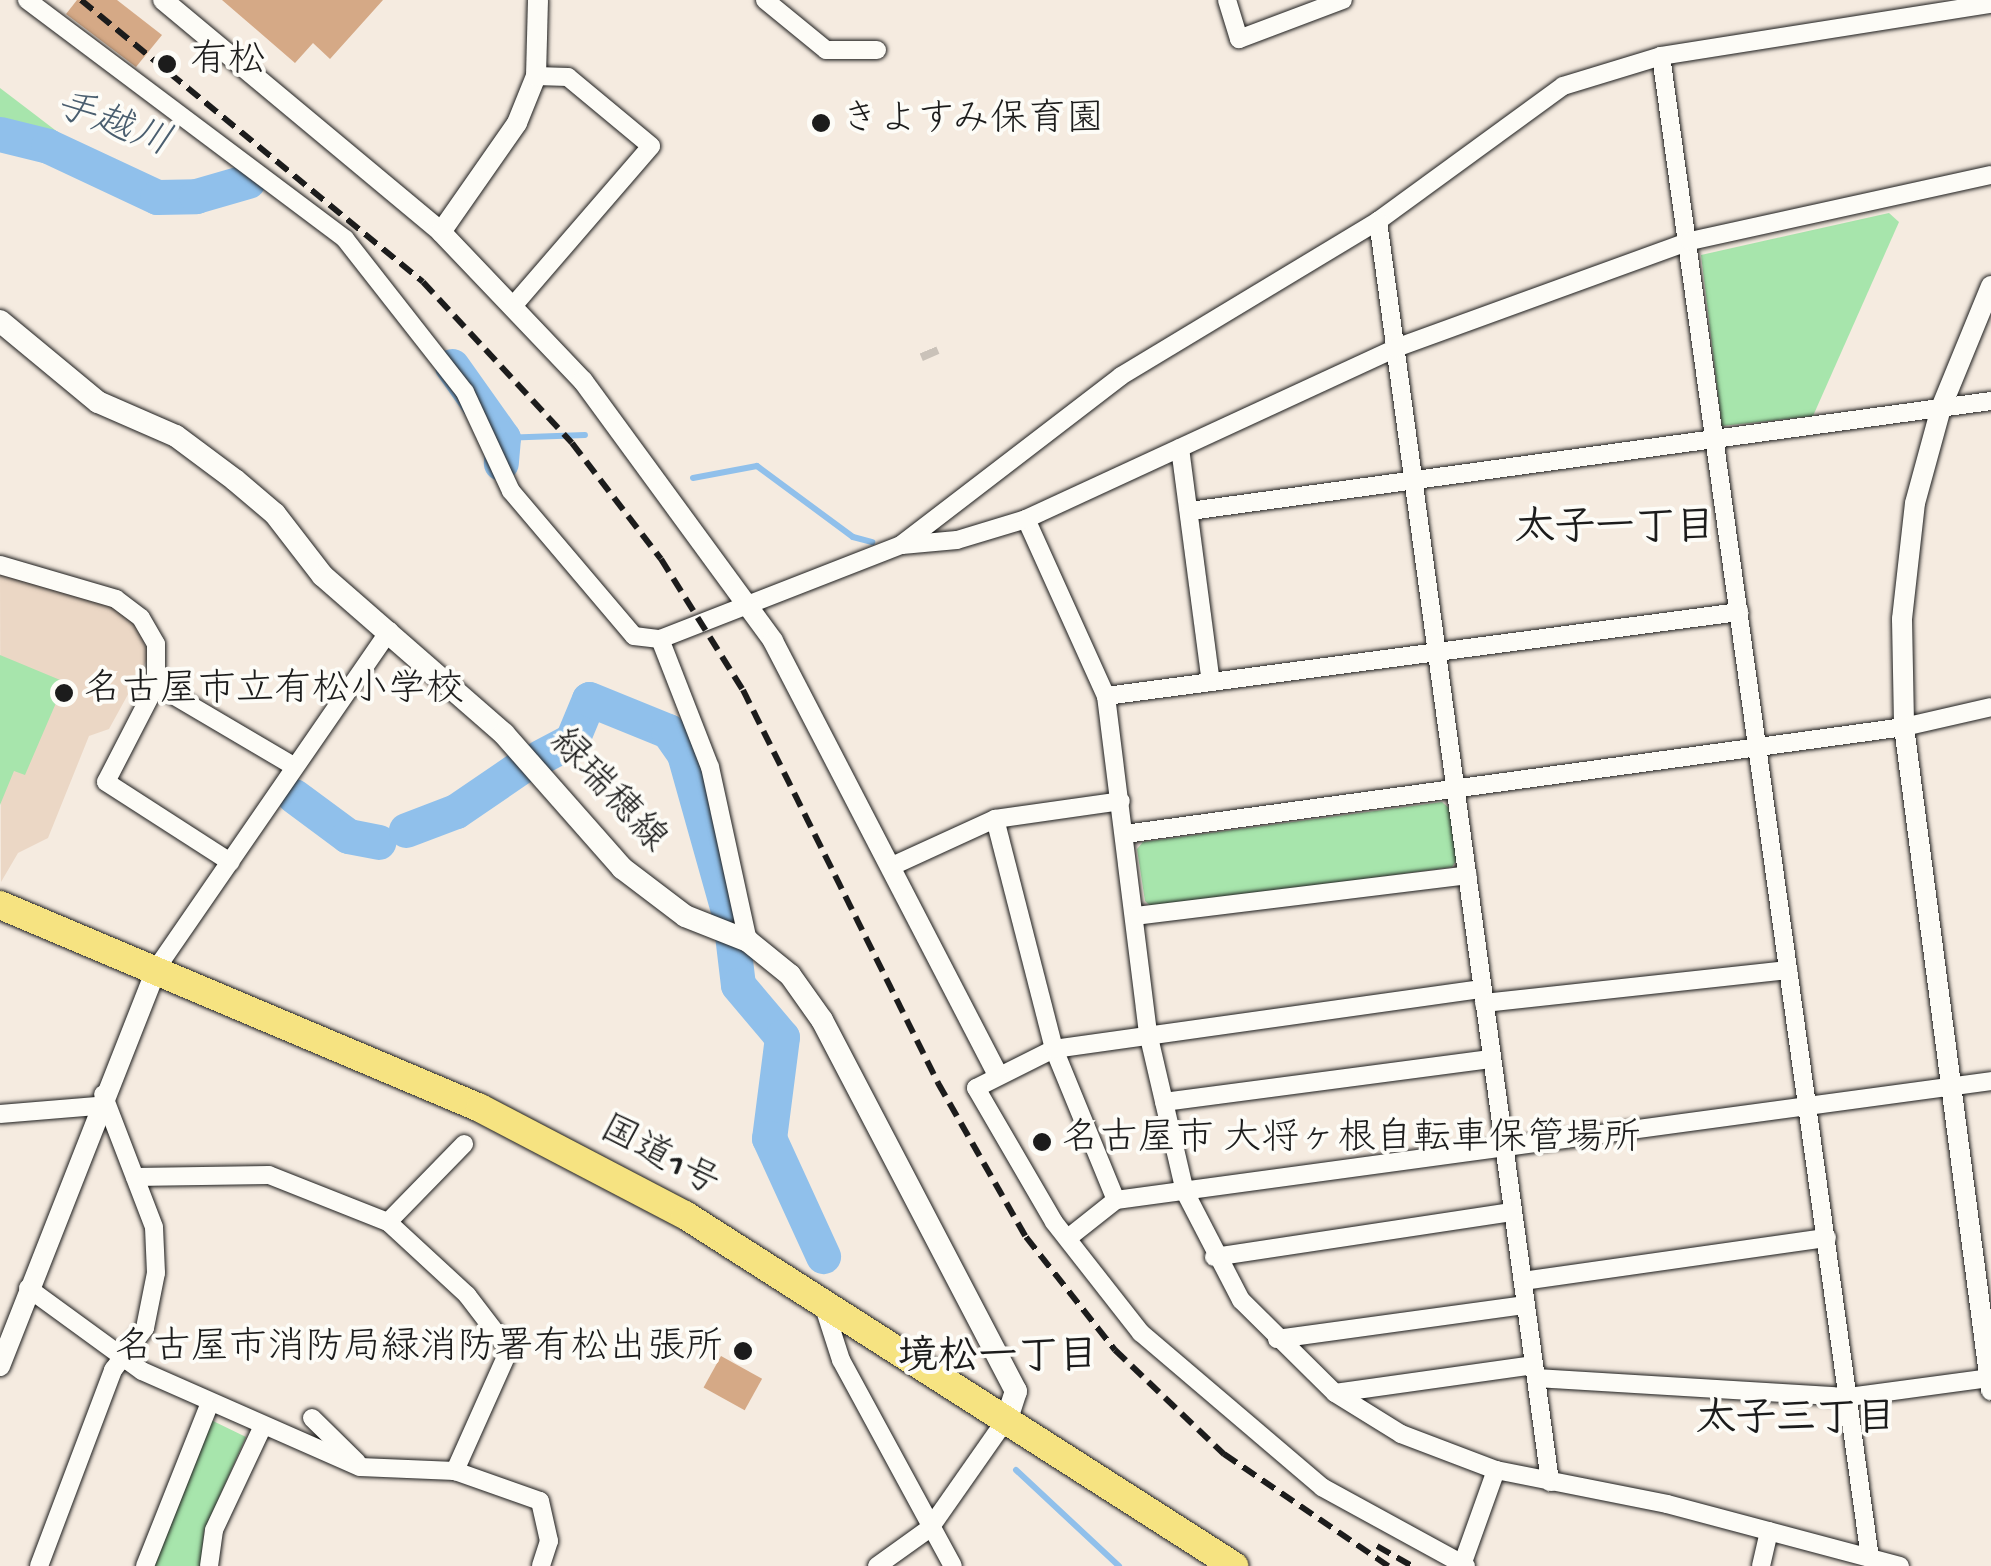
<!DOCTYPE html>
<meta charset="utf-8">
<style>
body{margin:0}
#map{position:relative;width:1991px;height:1566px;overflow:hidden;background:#f5ebe0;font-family:"Gochi Hand","Klee One",sans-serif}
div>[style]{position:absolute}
.built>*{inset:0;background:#ebd7c5}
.green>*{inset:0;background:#a7e5ac}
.stream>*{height:6px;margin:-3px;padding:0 3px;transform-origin:3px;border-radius:3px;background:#90c0eb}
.river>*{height:35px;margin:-17.5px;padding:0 17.5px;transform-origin:17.5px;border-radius:17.5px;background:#90c0eb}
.building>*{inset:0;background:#d5a986;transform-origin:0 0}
.minor-tunnel>*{height:18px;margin-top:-9px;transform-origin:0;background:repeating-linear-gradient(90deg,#cac2b9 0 18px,transparent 0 27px)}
.roads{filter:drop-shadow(0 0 2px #1c1c1c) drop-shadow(0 0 2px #1c1c1c)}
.minor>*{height:18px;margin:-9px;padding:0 9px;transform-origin:9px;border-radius:9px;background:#fdfcf7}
.tertiary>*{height:20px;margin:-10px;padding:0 10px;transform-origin:10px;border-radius:10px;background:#fdfcf7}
.secondary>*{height:22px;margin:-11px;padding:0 11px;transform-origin:11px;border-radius:11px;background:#fdfcf7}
.trunk>*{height:28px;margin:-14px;padding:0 14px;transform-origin:14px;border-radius:14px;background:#f6e381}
.rail>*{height:6px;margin-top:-3px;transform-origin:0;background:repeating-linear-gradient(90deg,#1c1c1c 0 15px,transparent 0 23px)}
.dots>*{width:28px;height:28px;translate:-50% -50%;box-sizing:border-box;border:5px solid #fdfcf7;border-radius:50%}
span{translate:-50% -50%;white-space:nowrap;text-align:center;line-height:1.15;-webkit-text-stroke:8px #fdfcf7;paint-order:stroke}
.poi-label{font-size:38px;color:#1c1c1c}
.left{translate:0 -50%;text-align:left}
.right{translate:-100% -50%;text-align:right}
.street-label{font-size:38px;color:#1c1c1c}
.water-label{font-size:40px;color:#4a5e6f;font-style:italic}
.neighbourhood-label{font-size:40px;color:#1c1c1c;font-weight:700}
</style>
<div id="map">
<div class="built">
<i style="clip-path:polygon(0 571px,113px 606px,137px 625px,149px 656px,109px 729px,89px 736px,48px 838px,18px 853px,1px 882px)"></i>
</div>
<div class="green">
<i style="clip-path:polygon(0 88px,80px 149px,76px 154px,0 127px)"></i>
<i style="clip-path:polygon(1889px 213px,1899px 222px,1813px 416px,1722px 426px,1701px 255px)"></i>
<i style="clip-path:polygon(0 655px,65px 682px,25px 775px,14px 771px,0 805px)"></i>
<i style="clip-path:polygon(1442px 802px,1450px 809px,1458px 858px,1452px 867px,1153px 908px,1145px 901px,1137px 849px,1143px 842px)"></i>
<i style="clip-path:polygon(211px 1420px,246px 1437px,204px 1531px,201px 1566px,152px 1566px)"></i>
</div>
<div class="stream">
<i style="left:503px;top:438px;width:82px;rotate:-2.1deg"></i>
<i style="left:693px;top:478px;width:65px;rotate:-10.6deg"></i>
<i style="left:757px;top:466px;width:119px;rotate:36.5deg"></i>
<i style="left:853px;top:537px;width:20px;rotate:15deg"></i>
<i style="left:1016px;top:1470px;width:141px;rotate:43deg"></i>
</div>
<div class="river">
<i style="left:0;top:134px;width:49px;rotate:14deg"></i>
<i style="left:48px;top:146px;width:120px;rotate:25.1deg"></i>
<i style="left:157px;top:197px;width:39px;rotate:-1deg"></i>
<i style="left:196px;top:196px;width:54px;rotate:-16.1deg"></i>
<i style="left:452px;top:366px;width:88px;rotate:54.7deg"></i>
<i style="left:503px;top:438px;width:25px;rotate:95deg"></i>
<i style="left:540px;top:757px;width:36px;rotate:-28deg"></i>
<i style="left:572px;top:740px;width:44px;rotate:-67.5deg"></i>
<i style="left:589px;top:699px;width:85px;rotate:22.1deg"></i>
<i style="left:668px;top:731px;width:28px;rotate:55deg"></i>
<i style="left:684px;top:754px;width:170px;rotate:74.3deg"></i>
<i style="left:730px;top:918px;width:67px;rotate:83.2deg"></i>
<i style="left:738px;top:985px;width:68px;rotate:49.8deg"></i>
<i style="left:782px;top:1037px;width:102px;rotate:97.3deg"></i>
<i style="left:769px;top:1138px;width:130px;rotate:65.4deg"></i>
<i style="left:294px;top:796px;width:67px;rotate:36.5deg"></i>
<i style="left:348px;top:836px;width:31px;rotate:11deg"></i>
<i style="left:406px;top:830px;width:53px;rotate:-20.8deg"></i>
<i style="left:456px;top:811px;width:80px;rotate:-34.3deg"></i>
</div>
<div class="building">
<i style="clip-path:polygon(77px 0,117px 0,162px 35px,136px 67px,66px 14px)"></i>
<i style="clip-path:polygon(222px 0,383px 0,330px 59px,313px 43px,295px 63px)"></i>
<i style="left:721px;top:1356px;width:47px;height:36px;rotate:29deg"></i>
</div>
<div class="minor-tunnel">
<i style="left:928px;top:350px;width:8px;rotate:67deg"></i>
</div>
<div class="roads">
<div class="minor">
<i style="left:27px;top:0;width:398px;rotate:36.9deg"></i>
<i style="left:345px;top:239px;width:194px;rotate:51.9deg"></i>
<i style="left:465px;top:392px;width:109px;rotate:65.1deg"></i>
<i style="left:511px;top:491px;width:190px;rotate:49.7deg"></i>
<i style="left:634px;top:636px;width:26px;rotate:7deg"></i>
<i style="left:660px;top:639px;width:259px;rotate:-21.3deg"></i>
<i style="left:901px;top:545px;width:277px;rotate:-37.5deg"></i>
<i style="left:1121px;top:376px;width:300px;rotate:-31.1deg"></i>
<i style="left:1378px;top:221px;width:229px;rotate:-36.1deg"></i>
<i style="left:1563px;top:86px;width:102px;rotate:-17deg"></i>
<i style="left:1661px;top:56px;width:334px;rotate:-9deg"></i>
<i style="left:765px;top:0;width:79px;rotate:39.3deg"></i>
<i style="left:826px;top:50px;width:51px"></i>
<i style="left:1227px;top:0;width:41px;rotate:72.9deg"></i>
<i style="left:1239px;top:39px;width:111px;rotate:-20.6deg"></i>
<i style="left:1661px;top:56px;width:1516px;rotate:82.08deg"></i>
<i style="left:1378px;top:221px;width:1273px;rotate:82.23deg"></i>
<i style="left:513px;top:306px;width:211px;rotate:-49.2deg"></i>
<i style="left:651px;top:146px;width:108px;rotate:-140.3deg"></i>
<i style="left:568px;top:77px;width:32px;rotate:-178deg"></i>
<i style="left:1180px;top:448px;width:236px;rotate:82.5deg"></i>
<i style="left:1190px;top:511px;width:809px;rotate:-7.82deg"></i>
<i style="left:1026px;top:519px;width:194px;rotate:65.7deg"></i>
<i style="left:1106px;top:696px;width:340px;rotate:82.9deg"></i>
<i style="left:1148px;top:1033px;width:163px;rotate:76.9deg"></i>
<i style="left:1185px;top:1192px;width:122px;rotate:62.6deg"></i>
<i style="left:1241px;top:1300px;width:132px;rotate:44.7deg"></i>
<i style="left:1335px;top:1393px;width:78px;rotate:31.8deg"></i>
<i style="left:1401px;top:1434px;width:102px;rotate:20.8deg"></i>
<i style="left:1496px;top:1470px;width:174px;rotate:11.2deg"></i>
<i style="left:1667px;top:1504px;width:241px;rotate:14.9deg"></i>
<i style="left:902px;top:545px;width:55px;rotate:-5.2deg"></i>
<i style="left:957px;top:540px;width:72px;rotate:-16.9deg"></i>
<i style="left:1026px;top:519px;width:408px;rotate:-24.8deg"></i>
<i style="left:1396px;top:348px;width:313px;rotate:-20deg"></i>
<i style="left:1690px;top:241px;width:308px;rotate:-12.4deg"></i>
<i style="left:0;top:565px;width:121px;rotate:16.3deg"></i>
<i style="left:116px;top:599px;width:31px;rotate:37deg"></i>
<i style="left:141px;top:618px;width:30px;rotate:60deg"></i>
<i style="left:156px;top:644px;width:41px;rotate:90deg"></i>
<i style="left:156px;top:685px;width:109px;rotate:117.3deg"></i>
<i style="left:106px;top:782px;width:148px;rotate:32.8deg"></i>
<i style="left:660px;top:639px;width:137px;rotate:68.7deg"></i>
<i style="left:710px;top:767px;width:178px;rotate:77.7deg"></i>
<i style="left:156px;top:685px;width:161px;rotate:30.5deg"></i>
<i style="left:1106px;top:696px;width:639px;rotate:-7.56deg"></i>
<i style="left:995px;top:819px;width:237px;rotate:75.6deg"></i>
<i style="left:1054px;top:1049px;width:163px;rotate:67.7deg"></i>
<i style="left:1125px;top:834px;width:786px;rotate:-7.82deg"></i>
<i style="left:1904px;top:727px;width:89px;rotate:-12.9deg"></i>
<i style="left:890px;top:867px;width:115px;rotate:-24.6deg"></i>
<i style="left:995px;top:819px;width:127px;rotate:-8.1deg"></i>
<i style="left:1135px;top:916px;width:335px;rotate:-7deg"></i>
<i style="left:156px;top:969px;width:411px;rotate:-55.4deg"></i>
<i style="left:1484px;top:1003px;width:306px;rotate:-6.2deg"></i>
<i style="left:1164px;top:1102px;width:331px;rotate:-7.5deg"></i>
<i style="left:0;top:1114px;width:97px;rotate:-4.7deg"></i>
<i style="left:135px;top:1177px;width:134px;rotate:-0.9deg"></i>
<i style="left:269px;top:1175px;width:128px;rotate:21.6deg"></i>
<i style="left:388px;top:1222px;width:108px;rotate:42.7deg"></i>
<i style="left:467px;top:1295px;width:69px;rotate:52.6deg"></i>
<i style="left:509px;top:1350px;width:133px;rotate:114.1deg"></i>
<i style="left:388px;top:1222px;width:109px;rotate:-45.7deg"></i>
<i style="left:1068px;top:1238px;width:61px;rotate:-38.4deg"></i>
<i style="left:1116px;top:1200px;width:883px;rotate:-7.74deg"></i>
<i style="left:1214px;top:1257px;width:302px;rotate:-8.6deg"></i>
<i style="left:1523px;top:1281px;width:307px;rotate:-8.1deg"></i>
<i style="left:28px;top:1288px;width:141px;rotate:36.1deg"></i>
<i style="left:142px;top:1371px;width:238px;rotate:23.8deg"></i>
<i style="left:360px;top:1467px;width:95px;rotate:2.4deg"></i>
<i style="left:455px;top:1471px;width:90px;rotate:19.4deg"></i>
<i style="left:540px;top:1501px;width:41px;rotate:77.3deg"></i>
<i style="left:549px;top:1541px;width:26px;rotate:108deg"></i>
<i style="left:821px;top:1298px;width:65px;rotate:72.1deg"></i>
<i style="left:841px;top:1360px;width:234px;rotate:61.5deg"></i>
<i style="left:1277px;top:1339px;width:251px;rotate:-7.8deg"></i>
<i style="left:1536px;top:1378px;width:314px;rotate:3.5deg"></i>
<i style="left:1849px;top:1397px;width:141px;rotate:-7.7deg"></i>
<i style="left:1335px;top:1393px;width:201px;rotate:-8deg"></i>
<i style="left:312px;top:1418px;width:63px;rotate:44.4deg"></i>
<i style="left:1462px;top:1565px;width:101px;rotate:-70.3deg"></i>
<i style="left:39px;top:1566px;width:210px;rotate:-69.3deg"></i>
<i style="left:113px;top:1370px;width:53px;rotate:-52.7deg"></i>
<i style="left:145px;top:1328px;width:56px;rotate:-78.7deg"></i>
<i style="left:156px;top:1273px;width:46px;rotate:-92.5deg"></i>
<i style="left:154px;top:1227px;width:142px;rotate:-111deg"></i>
<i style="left:145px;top:1566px;width:175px;rotate:-68.3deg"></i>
<i style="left:209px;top:1566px;width:36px;rotate:-82deg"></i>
<i style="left:214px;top:1530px;width:115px;rotate:-64.8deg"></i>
<i style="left:877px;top:1566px;width:65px;rotate:-35.6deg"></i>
<i style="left:930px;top:1528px;width:134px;rotate:-55deg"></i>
<i style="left:1466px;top:1566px;width:164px;rotate:-151.3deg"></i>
<i style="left:1322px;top:1487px;width:238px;rotate:-139.6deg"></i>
<i style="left:1141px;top:1333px;width:141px;rotate:-128.1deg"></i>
<i style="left:1054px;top:1222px;width:155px;rotate:-120.2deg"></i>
<i style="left:976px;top:1088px;width:87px;rotate:-26.6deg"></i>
<i style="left:1054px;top:1049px;width:432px;rotate:-8deg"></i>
<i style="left:1761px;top:1566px;width:36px;rotate:-77deg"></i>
</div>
<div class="tertiary">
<i style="left:163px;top:0;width:362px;rotate:39.8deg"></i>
<i style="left:441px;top:232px;width:206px;rotate:46.4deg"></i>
<i style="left:583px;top:381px;width:322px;rotate:53.8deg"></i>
<i style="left:773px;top:641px;width:487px;rotate:62.6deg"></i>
<i style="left:441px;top:232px;width:133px;rotate:-55.1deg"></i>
<i style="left:517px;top:123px;width:51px;rotate:-68deg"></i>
<i style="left:536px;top:76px;width:76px;rotate:-88.5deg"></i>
<i style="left:1991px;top:286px;width:132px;rotate:112.3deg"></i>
<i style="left:1941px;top:408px;width:98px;rotate:105.3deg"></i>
<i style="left:1915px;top:503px;width:117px;rotate:96.4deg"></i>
<i style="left:1902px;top:619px;width:108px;rotate:88.9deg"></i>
<i style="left:1904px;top:727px;width:669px;rotate:82.52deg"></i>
<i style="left:0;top:1366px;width:427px;rotate:-68.5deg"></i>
</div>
<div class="secondary">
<i style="left:0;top:321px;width:127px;rotate:39.6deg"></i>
<i style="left:98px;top:402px;width:85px;rotate:23.6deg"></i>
<i style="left:176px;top:436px;width:74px;rotate:36.7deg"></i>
<i style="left:235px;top:480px;width:52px;rotate:40.4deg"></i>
<i style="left:275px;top:514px;width:78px;rotate:52.3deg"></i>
<i style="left:323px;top:576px;width:240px;rotate:41.1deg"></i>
<i style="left:504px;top:734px;width:179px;rotate:48.6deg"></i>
<i style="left:622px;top:868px;width:79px;rotate:37.3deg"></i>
<i style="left:685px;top:916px;width:68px;rotate:21.6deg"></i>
<i style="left:748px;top:941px;width:54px;rotate:39deg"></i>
<i style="left:790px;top:975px;width:55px;rotate:54.6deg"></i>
<i style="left:822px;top:1020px;width:419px;rotate:62.4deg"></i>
<i style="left:1016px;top:1391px;width:28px;rotate:108deg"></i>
</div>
<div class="trunk">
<i style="left:0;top:905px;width:521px;rotate:22.92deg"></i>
<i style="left:480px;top:1108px;width:231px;rotate:27.6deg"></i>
<i style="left:685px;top:1215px;width:652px;rotate:32.59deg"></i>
</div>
</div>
<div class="rail">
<i style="left:81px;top:0;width:443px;rotate:39.5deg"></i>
<i style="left:423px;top:282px;width:219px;rotate:47.2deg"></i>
<i style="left:572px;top:443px;width:146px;rotate:52.5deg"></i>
<i style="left:661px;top:559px;width:155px;rotate:58deg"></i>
<i style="left:743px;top:690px;width:439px;rotate:63.6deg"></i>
<i style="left:938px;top:1083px;width:177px;rotate:60.3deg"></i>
<i style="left:1026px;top:1237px;width:144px;rotate:51.8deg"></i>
<i style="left:1115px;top:1350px;width:151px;rotate:43.7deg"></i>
<i style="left:1224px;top:1454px;width:199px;rotate:34.3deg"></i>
<i style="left:1377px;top:1546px;width:40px;rotate:29.7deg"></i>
</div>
<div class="dots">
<i style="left:167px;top:64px;background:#1c1c1c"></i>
<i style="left:821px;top:123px;background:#1c1c1c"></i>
<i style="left:64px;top:693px;background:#1c1c1c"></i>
<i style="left:1042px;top:1142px;background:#1c1c1c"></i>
<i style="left:743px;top:1351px;background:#1c1c1c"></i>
</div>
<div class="poi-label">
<span class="left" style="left:190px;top:64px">有松</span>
<span class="left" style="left:841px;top:123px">きよすみ保育園</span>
<span class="left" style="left:84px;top:693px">名古屋市立有松小学校</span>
<span class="left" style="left:1062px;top:1142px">名古屋市 大将ヶ根自転車保管場所</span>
<span class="right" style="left:723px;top:1351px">名古屋市消防局緑消防署有松出張所</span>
</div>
<div class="street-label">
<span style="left:606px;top:793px;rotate:47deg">緑瑞穂線</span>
<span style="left:658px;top:1159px;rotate:28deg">国道1号</span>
</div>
<div class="water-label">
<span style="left:112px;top:127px;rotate:20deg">手越川</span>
</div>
<div class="neighbourhood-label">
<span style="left:1615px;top:531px">太子一丁目</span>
<span style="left:998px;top:1360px">境松一丁目</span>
<span style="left:1796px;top:1422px">太子三丁目</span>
</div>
</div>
